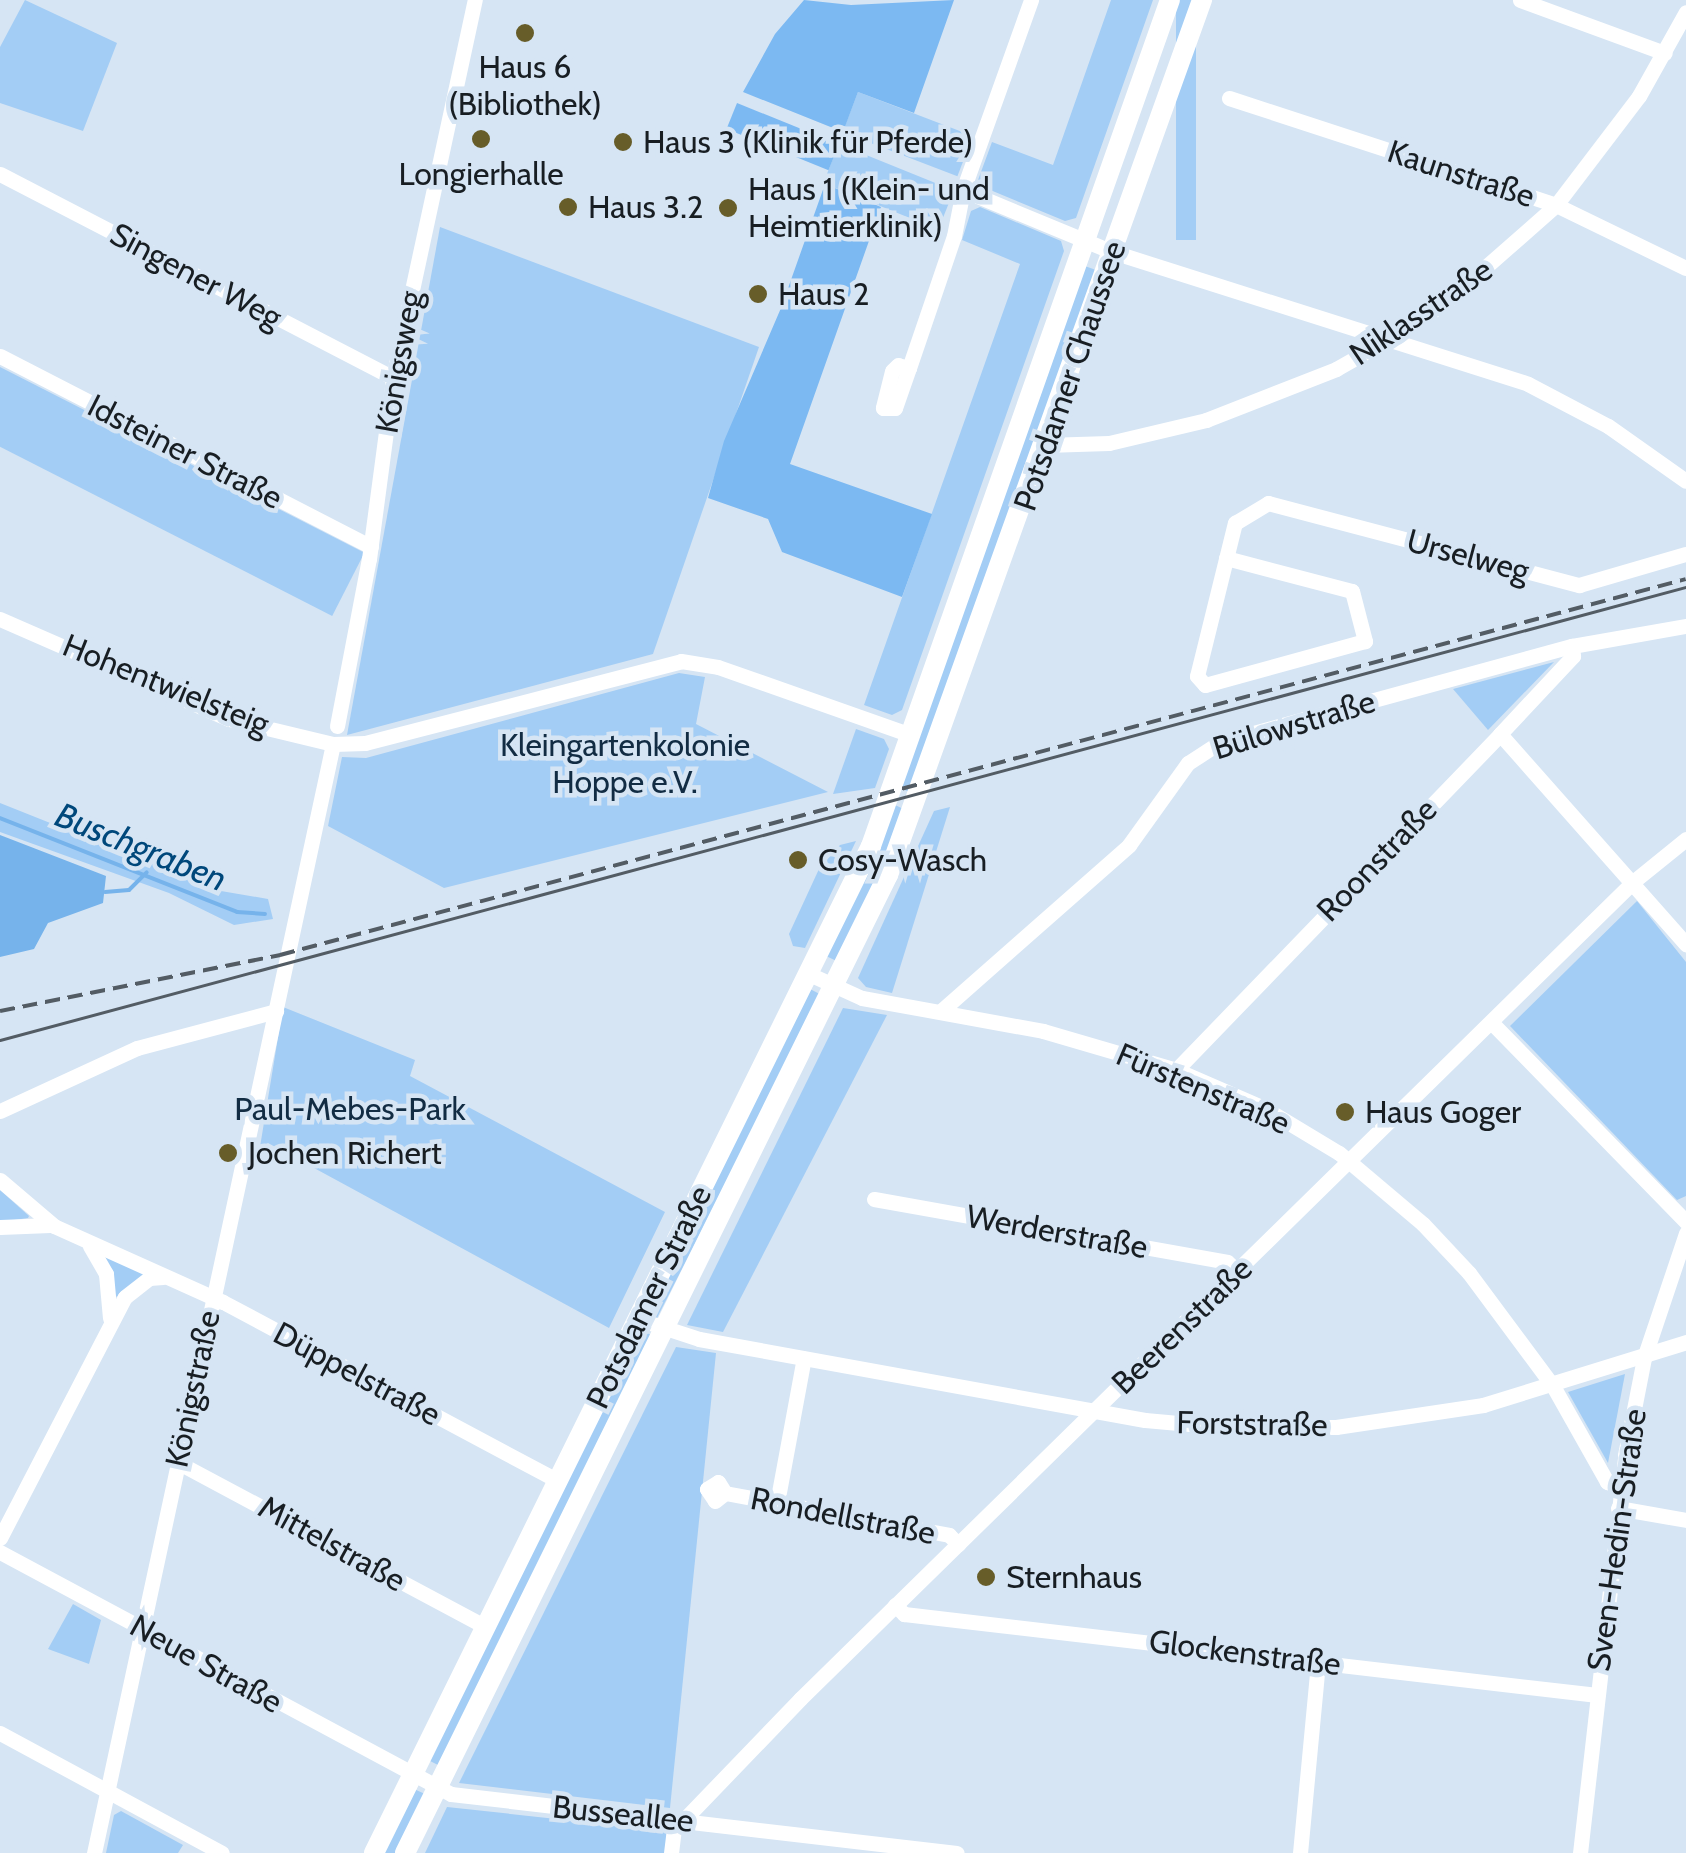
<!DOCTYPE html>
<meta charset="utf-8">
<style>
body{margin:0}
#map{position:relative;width:1686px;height:1853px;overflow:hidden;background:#d6e5f4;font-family:Cabin,sans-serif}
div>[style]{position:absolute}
.green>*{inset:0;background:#a3cdf5;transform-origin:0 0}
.forest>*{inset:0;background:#7cb9f2;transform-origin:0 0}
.water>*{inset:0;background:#76b3eb}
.stream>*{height:4px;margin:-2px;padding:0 2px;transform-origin:2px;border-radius:2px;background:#76b3eb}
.minor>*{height:15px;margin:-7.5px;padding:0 7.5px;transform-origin:7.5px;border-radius:7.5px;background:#fff}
.major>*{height:20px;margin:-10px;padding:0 10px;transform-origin:10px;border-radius:10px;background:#fff}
.tram>*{height:2.5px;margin:-1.25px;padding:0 1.25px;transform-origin:1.25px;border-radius:1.25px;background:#535c64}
.rail>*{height:4px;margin-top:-2px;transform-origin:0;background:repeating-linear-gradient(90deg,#535c64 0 15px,transparent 0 23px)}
.dots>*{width:28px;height:28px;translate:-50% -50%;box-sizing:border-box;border:5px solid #d6e5f4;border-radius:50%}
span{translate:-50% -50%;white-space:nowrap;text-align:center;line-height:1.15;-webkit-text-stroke:9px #d6e5f4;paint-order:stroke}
.poi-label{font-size:32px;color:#181e23}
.left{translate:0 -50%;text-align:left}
.street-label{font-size:32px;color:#181e23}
.park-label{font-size:32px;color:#122c43}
.water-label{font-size:35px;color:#00487b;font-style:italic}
</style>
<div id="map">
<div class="green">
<i style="clip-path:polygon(25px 0,117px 43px,83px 131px,0 103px,0 47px)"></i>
<i style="clip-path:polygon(1111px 0,1153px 0,1076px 218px,1065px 221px,983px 187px,978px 180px,992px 142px,1053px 165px)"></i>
<i style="left:1176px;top:0;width:20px;height:240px"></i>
<i style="left:858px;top:92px;width:123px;height:43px;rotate:21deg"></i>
<i style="left:839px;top:144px;width:124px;height:42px;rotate:22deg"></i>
<i style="clip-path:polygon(980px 207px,1061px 241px,1064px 251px,902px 710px,892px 715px,864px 705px,1020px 264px,962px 240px,971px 211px)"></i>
<i style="clip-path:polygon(440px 227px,759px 347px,653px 654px,347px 735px)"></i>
<i style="left:1082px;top:265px;width:20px;height:554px;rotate:20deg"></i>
<i style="left:0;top:367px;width:409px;height:71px;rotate:27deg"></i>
<i style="clip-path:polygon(1554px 662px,1488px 730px,1453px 689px)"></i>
<i style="clip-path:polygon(679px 673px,705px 677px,696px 724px,828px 792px,444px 888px,328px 826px,342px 757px,366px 758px)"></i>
<i style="clip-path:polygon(856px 729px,884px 739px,889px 749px,875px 788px,833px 794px)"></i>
<i style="clip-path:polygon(0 803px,221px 891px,268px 899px,273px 919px,234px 925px,169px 893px,0 832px)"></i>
<i style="clip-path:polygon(950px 807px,892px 993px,866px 987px,858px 978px,934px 811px)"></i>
<i style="left:910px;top:812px;width:166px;height:23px;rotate:115deg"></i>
<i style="clip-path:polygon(856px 841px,805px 948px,793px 946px,789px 934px,819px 869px,840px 845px)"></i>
<i style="clip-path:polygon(1637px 901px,1686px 962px,1686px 1196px,1677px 1200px,1510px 1026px)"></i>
<i style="left:810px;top:989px;width:13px;height:363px;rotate:27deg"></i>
<i style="clip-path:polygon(283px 1007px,415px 1060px,410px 1076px,665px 1212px,609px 1328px,268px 1143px,260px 1147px)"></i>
<i style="clip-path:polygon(843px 1008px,887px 1015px,723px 1332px,687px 1325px)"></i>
<i style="clip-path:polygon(0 1190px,29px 1216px,28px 1218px,0 1222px)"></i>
<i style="clip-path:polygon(102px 1255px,145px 1274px,116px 1297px)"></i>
<i style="clip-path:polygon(641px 1330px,653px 1336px,442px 1767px,426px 1759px)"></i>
<i style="clip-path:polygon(676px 1347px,716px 1353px,670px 1808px,459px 1783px)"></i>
<i style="clip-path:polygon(1625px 1374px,1608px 1463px,1568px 1392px)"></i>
<i style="clip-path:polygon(73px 1604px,101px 1620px,89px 1664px,48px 1649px)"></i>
<i style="clip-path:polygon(414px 1789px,425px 1794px,399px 1853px,380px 1853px)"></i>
<i style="clip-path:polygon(447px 1807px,667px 1831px,665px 1853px,425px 1853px)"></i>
<i style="clip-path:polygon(121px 1811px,183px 1845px,178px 1853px,106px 1853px,114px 1815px)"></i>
</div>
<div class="forest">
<i style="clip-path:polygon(804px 0,851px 5px,954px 0,914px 113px,858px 92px,843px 132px,743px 92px,775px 34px)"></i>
<i style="left:737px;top:103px;width:110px;height:28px;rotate:22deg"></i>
<i style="clip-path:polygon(825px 184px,881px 207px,790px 464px,932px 514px,902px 597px,782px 552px,768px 519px,708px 498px,724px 441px,781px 308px)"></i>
</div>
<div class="water">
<i style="clip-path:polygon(0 835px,106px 876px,103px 903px,48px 923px,34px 949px,0 957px)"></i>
</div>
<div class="stream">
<i style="left:0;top:818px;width:255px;rotate:21.6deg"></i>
<i style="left:237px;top:912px;width:28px;rotate:4deg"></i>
<i style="left:105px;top:892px;width:24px;rotate:-5deg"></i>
<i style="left:129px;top:890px;width:25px;rotate:-45deg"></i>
</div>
<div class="minor">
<i style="left:1520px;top:0;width:154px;rotate:20.1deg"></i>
<i style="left:1229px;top:98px;width:344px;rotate:18.1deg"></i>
<i style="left:1556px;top:205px;width:144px;rotate:25.9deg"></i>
<i style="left:0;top:174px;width:443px;rotate:27.4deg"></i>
<i style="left:963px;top:190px;width:162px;rotate:22.5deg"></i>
<i style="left:1113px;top:252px;width:435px;rotate:17.6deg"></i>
<i style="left:1528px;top:384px;width:90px;rotate:27.7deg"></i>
<i style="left:1608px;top:426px;width:95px;rotate:35.2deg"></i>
<i style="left:0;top:356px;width:417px;rotate:27.2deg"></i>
<i style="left:909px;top:368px;width:11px;rotate:-165deg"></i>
<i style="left:898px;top:365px;width:8px;rotate:135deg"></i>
<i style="left:892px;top:371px;width:38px;rotate:104deg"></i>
<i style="left:883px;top:408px;width:12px"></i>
<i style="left:895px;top:408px;width:42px;rotate:-70.7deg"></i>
<i style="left:909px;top:368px;width:139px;rotate:-71.2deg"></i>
<i style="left:954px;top:236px;width:47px;rotate:-78.9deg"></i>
<i style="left:963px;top:190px;width:202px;rotate:-70.3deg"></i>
<i style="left:1045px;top:445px;width:64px;rotate:-1.8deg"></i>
<i style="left:1109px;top:443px;width:100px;rotate:-13.3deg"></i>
<i style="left:1206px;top:420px;width:140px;rotate:-21.4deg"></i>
<i style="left:1336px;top:369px;width:75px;rotate:-29.6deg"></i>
<i style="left:1401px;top:332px;width:57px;rotate:-34.2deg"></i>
<i style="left:1448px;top:300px;width:144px;rotate:-41.3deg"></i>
<i style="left:1556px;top:205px;width:137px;rotate:-52.7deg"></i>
<i style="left:1639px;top:96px;width:96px;rotate:-60.8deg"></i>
<i style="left:1226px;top:558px;width:130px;rotate:14.7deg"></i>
<i style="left:1352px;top:591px;width:52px;rotate:75.4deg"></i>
<i style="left:1365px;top:641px;width:166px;rotate:164.6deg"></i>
<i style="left:1205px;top:685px;width:12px;rotate:-132deg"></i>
<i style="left:1197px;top:676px;width:158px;rotate:-76.1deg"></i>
<i style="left:1235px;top:523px;width:39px;rotate:-31deg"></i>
<i style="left:1268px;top:503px;width:322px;rotate:14.8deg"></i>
<i style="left:1579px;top:585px;width:111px;rotate:-16.2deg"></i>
<i style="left:0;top:619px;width:250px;rotate:23.6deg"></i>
<i style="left:229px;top:719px;width:107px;rotate:13.5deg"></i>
<i style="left:333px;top:744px;width:32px;rotate:-2deg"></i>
<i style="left:365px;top:743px;width:326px;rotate:-14.5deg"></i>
<i style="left:681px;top:661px;width:37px;rotate:9deg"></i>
<i style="left:718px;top:667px;width:205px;rotate:19.4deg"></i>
<i style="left:337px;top:726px;width:170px;rotate:-79.2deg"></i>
<i style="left:369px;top:559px;width:183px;rotate:-82.4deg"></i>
<i style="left:393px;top:378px;width:387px;rotate:-77.8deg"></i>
<i style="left:1500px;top:734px;width:281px;rotate:48.5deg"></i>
<i style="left:809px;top:974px;width:58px;rotate:24.4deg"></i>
<i style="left:862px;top:998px;width:184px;rotate:10.3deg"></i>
<i style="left:1043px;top:1031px;width:139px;rotate:16.3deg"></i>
<i style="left:1176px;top:1070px;width:96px;rotate:23.4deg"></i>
<i style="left:1264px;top:1108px;width:87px;rotate:31deg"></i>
<i style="left:1339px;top:1153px;width:110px;rotate:40.2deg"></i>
<i style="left:1423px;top:1224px;width:67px;rotate:46.8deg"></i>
<i style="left:1469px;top:1273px;width:141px;rotate:53.4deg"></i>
<i style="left:1553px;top:1386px;width:110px;rotate:60.6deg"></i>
<i style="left:1607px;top:1482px;width:14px;rotate:17deg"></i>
<i style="left:941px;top:1011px;width:251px;rotate:-41.4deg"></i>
<i style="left:1129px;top:845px;width:101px;rotate:-54.3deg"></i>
<i style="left:1188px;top:763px;width:38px;rotate:-33deg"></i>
<i style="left:1220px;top:742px;width:365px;rotate:-15.3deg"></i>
<i style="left:1572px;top:646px;width:116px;rotate:-10deg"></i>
<i style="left:1491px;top:1022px;width:279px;rotate:45.7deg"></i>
<i style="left:1176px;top:1070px;width:467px;rotate:-46deg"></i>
<i style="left:1500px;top:734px;width:107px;rotate:-46.9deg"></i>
<i style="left:1573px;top:656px;width:10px;rotate:-96deg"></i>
<i style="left:0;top:1111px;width:151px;rotate:-24.7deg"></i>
<i style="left:137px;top:1048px;width:144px;rotate:-14.9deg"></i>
<i style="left:0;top:1180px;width:71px;rotate:40.4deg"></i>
<i style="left:54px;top:1226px;width:185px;rotate:24.2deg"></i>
<i style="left:223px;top:1302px;width:380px;rotate:28.1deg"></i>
<i style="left:874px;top:1199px;width:359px;rotate:10.1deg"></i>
<i style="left:1227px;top:1262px;width:14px;rotate:39deg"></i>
<i style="left:0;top:1227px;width:50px;rotate:-2.3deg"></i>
<i style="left:90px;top:1246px;width:32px;rotate:60deg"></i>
<i style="left:106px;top:1274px;width:44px;rotate:84.8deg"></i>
<i style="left:638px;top:1319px;width:64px;rotate:18.2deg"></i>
<i style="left:699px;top:1339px;width:453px;rotate:10.3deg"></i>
<i style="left:1145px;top:1420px;width:78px;rotate:5.1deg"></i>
<i style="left:1223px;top:1427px;width:113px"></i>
<i style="left:1336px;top:1427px;width:149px;rotate:-8.5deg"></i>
<i style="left:1483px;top:1405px;width:213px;rotate:-17.2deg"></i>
<i style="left:177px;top:1462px;width:350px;rotate:28.1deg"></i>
<i style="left:725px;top:1493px;width:13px;rotate:-122deg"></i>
<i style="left:718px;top:1482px;width:13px;rotate:148deg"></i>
<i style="left:707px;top:1489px;width:14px;rotate:56deg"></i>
<i style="left:715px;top:1501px;width:13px;rotate:-39deg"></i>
<i style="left:725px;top:1493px;width:228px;rotate:10.6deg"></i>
<i style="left:949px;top:1535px;width:13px;rotate:45deg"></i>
<i style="left:777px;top:1503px;width:147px;rotate:-79.5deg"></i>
<i style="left:1618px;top:1508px;width:69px;rotate:10deg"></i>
<i style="left:0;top:1538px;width:271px;rotate:-62.6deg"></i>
<i style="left:125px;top:1297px;width:31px;rotate:-38deg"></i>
<i style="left:149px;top:1278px;width:14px;rotate:-4deg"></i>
<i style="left:0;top:1552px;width:512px;rotate:28.22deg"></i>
<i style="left:451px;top:1794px;width:509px;rotate:6.65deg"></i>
<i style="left:895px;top:1605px;width:13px;rotate:45deg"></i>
<i style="left:904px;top:1614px;width:698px;rotate:6.67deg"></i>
<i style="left:0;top:1733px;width:252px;rotate:28.4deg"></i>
<i style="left:94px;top:1853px;width:1134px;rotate:-77.84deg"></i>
<i style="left:671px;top:1853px;width:23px;rotate:-83deg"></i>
<i style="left:674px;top:1830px;width:182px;rotate:-46.1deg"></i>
<i style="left:800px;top:1699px;width:1168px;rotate:-44.45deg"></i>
<i style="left:1634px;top:881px;width:67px;rotate:-38.9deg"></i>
<i style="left:1300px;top:1853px;width:192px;rotate:-84.6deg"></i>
<i style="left:1580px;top:1853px;width:401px;rotate:-83.5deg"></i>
<i style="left:1625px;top:1455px;width:99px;rotate:-78.9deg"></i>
<i style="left:1644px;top:1358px;width:132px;rotate:-71.4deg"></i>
</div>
<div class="major">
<i style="left:374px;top:1853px;width:1123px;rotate:-63.73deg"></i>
<i style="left:871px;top:846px;width:897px;rotate:-70.54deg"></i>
<i style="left:405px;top:1853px;width:1091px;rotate:-63.72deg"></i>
<i style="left:888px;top:875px;width:930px;rotate:-70.26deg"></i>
</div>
<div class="tram">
<i style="left:0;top:1040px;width:1746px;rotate:-15.04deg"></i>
</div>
<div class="rail">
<i style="left:0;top:1011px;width:286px;rotate:-11.3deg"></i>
<i style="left:280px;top:955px;width:1455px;rotate:-14.97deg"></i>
</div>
<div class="dots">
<i style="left:525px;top:33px;background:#675d29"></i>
<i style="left:481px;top:139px;background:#675d29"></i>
<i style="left:623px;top:142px;background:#675d29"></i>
<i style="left:568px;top:207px;background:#675d29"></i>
<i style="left:728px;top:208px;background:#675d29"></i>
<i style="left:758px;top:294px;background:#675d29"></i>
<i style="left:798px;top:860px;background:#675d29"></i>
<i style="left:1345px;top:1112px;background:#675d29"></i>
<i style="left:228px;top:1153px;background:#675d29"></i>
<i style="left:986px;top:1577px;background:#675d29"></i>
</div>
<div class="poi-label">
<span style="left:525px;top:86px">Haus 6<br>(Bibliothek)</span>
<span class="left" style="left:643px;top:142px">Haus 3 (Klinik für Pferde)</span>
<span style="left:481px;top:174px">Longierhalle</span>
<span class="left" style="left:748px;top:208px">Haus 1 (Klein- und<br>Heimtierklinik)</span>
<span class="left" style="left:588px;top:207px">Haus 3.2</span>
<span class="left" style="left:778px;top:294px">Haus 2</span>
<span class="left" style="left:818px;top:860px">Cosy-Wasch</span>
<span class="left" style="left:1365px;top:1112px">Haus Goger</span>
<span class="left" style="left:248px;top:1153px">Jochen Richert</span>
<span class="left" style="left:1006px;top:1577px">Sternhaus</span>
</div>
<div class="street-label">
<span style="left:1461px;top:174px;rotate:18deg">Kaunstraße</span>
<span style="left:196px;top:276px;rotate:28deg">Singener Weg</span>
<span style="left:1421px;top:312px;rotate:-34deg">Niklasstraße</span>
<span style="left:399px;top:362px;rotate:-80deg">Königsweg</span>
<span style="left:1070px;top:376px;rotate:-71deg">Potsdamer Chaussee</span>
<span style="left:185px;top:452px;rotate:27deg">Idsteiner Straße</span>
<span style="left:1468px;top:556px;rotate:15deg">Urselweg</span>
<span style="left:166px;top:685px;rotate:22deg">Hohentwielsteig</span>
<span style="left:1294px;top:725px;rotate:-17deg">Bülowstraße</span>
<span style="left:1377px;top:860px;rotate:-46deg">Roonstraße</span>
<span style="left:1203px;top:1089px;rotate:23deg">Fürstenstraße</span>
<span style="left:1057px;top:1232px;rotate:10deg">Werderstraße</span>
<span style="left:649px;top:1297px;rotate:-64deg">Potsdamer Straße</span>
<span style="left:1182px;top:1326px;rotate:-44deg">Beerenstraße</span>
<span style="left:357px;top:1374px;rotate:28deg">Düppelstraße</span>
<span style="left:193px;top:1389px;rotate:-78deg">Königstraße</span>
<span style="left:1252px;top:1424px;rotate:1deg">Forststraße</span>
<span style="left:843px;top:1516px;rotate:11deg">Rondellstraße</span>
<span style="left:1617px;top:1540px;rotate:-82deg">Sven-Hedin-Straße</span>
<span style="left:332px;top:1544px;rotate:29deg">Mittelstraße</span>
<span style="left:1245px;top:1653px;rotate:7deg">Glockenstraße</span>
<span style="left:206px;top:1664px;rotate:29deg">Neue Straße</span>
<span style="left:623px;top:1814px;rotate:6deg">Busseallee</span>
</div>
<div class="park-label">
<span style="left:625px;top:764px">Kleingartenkolonie<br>Hoppe e.V.</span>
<span style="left:350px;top:1109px">Paul-Mebes-Park</span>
</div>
<div class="water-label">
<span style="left:141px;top:847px;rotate:22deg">Buschgraben</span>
</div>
</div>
